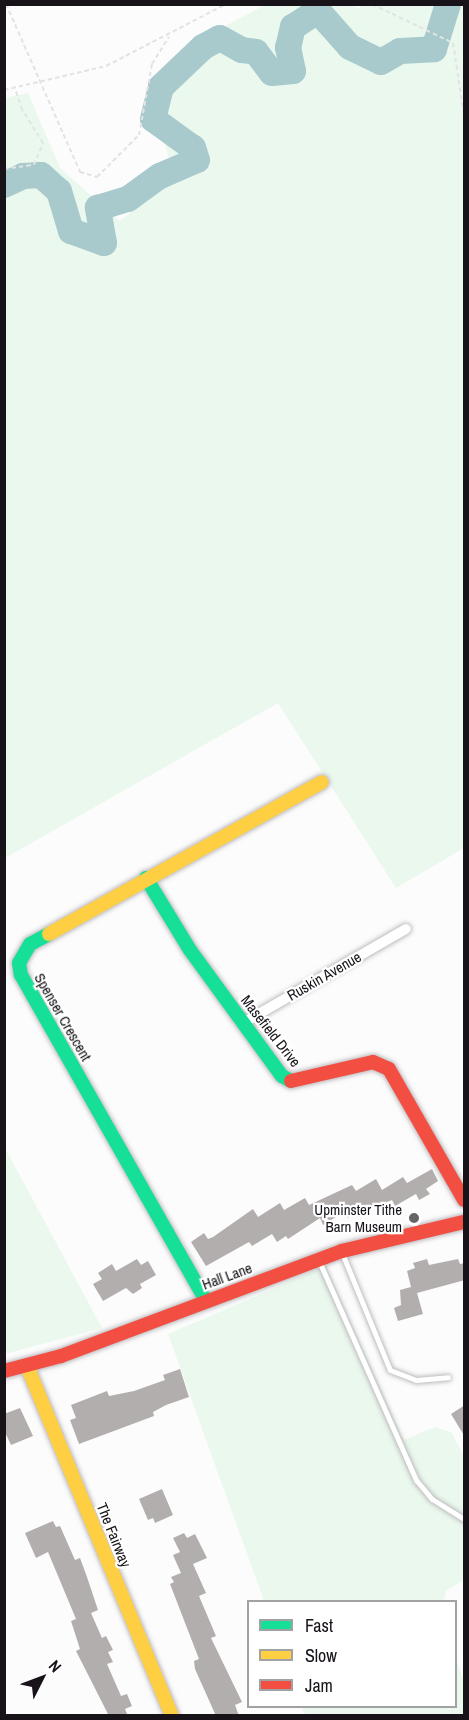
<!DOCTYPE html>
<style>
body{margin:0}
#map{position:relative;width:469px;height:1720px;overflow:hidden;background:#fdfcfd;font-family:"Archivo Narrow",sans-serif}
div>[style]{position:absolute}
.green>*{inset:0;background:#eaf8ed}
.river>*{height:26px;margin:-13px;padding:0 13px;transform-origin:13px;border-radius:13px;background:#a8cacd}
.building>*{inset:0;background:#b2aead}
.path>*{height:2px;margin-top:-1px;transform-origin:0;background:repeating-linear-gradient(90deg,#e4e3e4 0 4.5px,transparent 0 7.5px)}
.roads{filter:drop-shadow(0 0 2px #bebcbf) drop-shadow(0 0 2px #bebcbf)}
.lane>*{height:5px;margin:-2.5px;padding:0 2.5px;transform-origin:2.5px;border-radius:2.5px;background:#fff}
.street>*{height:10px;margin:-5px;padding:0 5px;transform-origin:5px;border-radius:5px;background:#fff}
.fast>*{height:14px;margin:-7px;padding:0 7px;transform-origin:7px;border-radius:7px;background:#16e098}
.slow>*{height:14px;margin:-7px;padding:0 7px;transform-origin:7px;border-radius:7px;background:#ffcf43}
.jam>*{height:14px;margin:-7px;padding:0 7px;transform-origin:7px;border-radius:7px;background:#f24e42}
.dots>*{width:16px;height:16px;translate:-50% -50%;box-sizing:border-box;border:3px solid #fff;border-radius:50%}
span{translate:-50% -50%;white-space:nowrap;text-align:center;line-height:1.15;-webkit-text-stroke:4.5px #fff;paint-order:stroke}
.street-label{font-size:15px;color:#171319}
.poi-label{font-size:15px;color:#171319}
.right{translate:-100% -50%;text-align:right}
.frame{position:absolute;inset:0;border:6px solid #171319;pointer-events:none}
.legend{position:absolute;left:247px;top:1600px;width:210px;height:108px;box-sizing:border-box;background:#fff;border:2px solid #a2a1a3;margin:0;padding:8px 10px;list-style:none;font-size:18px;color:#171319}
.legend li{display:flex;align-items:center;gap:12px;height:30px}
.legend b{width:30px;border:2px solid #a2a1a3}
.north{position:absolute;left:12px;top:1648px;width:60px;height:60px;-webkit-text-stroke:4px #fff;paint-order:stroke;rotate:48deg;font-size:16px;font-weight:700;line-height:24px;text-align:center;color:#171319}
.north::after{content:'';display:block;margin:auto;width:21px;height:27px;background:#171319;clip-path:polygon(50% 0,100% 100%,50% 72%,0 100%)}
</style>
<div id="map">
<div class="green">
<i style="clip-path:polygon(350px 4px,359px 9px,361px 4px,464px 5px,464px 848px,396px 888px,278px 703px,5px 858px,4px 98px,28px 93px,60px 168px,120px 221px,174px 178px,159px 122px,171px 75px,203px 38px,265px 5px)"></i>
<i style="clip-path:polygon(5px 1148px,102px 1328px,5px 1354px,4px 1354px)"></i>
<i style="clip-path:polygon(326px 1266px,404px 1440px,435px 1427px,451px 1432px,464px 1456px,464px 1580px,446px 1591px,444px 1601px,264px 1601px,168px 1334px)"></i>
<i style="clip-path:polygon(456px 1659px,464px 1681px,464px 1715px,305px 1715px,301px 1707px,456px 1706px)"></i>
</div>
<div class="river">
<i style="left:4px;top:185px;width:21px;rotate:-25deg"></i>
<i style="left:23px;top:176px;width:18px;rotate:-3deg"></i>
<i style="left:41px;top:175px;width:24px;rotate:42deg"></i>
<i style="left:59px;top:191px;width:42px;rotate:73.3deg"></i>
<i style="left:71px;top:231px;width:35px;rotate:20deg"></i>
<i style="left:104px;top:243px;width:36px;rotate:-100deg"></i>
<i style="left:98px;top:208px;width:31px;rotate:-17deg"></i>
<i style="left:128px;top:199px;width:39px;rotate:-36deg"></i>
<i style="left:160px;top:176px;width:40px;rotate:-23.4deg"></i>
<i style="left:197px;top:160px;width:13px;rotate:-108deg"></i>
<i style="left:193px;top:148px;width:49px;rotate:-144.1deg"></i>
<i style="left:153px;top:119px;width:33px;rotate:-76deg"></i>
<i style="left:161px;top:87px;width:58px;rotate:-43.6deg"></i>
<i style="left:203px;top:47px;width:19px;rotate:-28deg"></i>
<i style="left:220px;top:38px;width:25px;rotate:29deg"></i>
<i style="left:242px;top:50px;width:14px;rotate:8deg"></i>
<i style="left:256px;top:52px;width:26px;rotate:53deg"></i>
<i style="left:272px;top:73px;width:21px;rotate:-5deg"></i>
<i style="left:293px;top:71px;width:24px;rotate:-102deg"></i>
<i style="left:288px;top:48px;width:22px;rotate:-77deg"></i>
<i style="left:293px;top:27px;width:30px;rotate:-33deg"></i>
<i style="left:318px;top:11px;width:48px;rotate:48.4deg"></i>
<i style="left:350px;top:47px;width:34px;rotate:26deg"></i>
<i style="left:381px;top:62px;width:22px;rotate:-30deg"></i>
<i style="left:400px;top:51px;width:34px;rotate:-3deg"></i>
<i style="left:434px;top:49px;width:47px;rotate:-72.7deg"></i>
</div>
<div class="building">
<i style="clip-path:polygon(432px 1169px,438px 1181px,426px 1189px,430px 1194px,419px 1200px,416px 1194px,395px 1206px,392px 1200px,371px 1209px,368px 1205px,348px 1218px,344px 1212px,323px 1225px,320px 1218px,288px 1239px,286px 1236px,277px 1242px,272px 1234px,252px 1246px,249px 1242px,206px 1266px,191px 1242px,204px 1233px,208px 1239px,213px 1237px,253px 1209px,258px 1217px,280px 1203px,284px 1210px,305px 1198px,309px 1205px,352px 1185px,356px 1191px,376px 1179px,382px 1190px,403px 1177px,407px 1183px)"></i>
<i style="clip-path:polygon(137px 1259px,141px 1265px,148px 1261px,156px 1275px,140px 1284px,142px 1288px,133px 1294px,126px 1288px,103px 1301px,93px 1284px,102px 1279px,98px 1273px,112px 1264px,116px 1271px)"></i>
<i style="clip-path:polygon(427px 1259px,429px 1265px,458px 1259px,460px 1264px,465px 1263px,465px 1280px,417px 1293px,423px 1314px,398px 1321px,394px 1308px,401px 1305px,400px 1290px,411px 1287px,407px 1271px,415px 1268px,413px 1263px)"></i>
<i style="clip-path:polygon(180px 1369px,189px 1397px,166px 1405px,153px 1412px,154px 1416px,79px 1444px,70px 1420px,76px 1418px,71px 1405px,107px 1391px,109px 1396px,134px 1391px,165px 1380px,163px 1375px)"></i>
<i style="clip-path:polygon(465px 1405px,465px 1437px,451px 1414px)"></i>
<i style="clip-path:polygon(20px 1408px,33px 1436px,11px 1445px,4px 1430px,4px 1414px)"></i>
<i style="clip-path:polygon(162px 1489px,173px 1515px,155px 1523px,153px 1518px,148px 1520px,139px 1499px)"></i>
<i style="clip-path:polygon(53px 1521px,56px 1527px,60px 1526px,75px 1560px,80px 1558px,87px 1577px,98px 1610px,91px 1613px,102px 1638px,106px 1636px,113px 1650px,108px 1652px,113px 1662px,107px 1664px,121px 1696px,127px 1694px,132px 1706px,125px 1709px,128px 1716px,109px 1716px,76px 1651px,80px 1649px,71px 1621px,76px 1619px,48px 1552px,36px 1558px,25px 1533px)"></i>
<i style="clip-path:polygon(184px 1533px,187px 1538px,195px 1534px,207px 1558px,193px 1564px,206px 1593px,199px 1596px,216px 1636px,211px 1638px,242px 1702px,235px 1705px,239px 1716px,216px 1716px,195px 1669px,194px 1661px,199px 1659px,170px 1584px,174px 1582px,171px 1577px,181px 1573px,173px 1555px,180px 1552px,173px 1538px)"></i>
</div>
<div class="path">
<i style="left:6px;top:4px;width:184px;rotate:66.2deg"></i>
<i style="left:80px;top:172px;width:18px;rotate:16deg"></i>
<i style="left:97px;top:177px;width:59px;rotate:-45deg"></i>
<i style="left:139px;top:135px;width:72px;rotate:-79.6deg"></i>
<i style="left:152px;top:64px;width:32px;rotate:-58deg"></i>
<i style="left:372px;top:4px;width:90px;rotate:25.7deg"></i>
<i style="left:453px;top:43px;width:73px;rotate:81.3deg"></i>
<i style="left:4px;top:90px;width:105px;rotate:-13.2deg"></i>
<i style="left:106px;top:66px;width:135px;rotate:-27.3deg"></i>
<i style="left:4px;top:169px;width:30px;rotate:-8deg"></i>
<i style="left:34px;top:165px;width:24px;rotate:-68deg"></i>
<i style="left:43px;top:143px;width:39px;rotate:-122deg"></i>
<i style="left:22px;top:110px;width:23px;rotate:-108deg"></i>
</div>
<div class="roads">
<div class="lane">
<i style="left:342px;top:1253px;width:126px;rotate:67.7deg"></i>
<i style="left:390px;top:1370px;width:28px;rotate:21deg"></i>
<i style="left:416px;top:1380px;width:32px;rotate:-5deg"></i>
<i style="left:319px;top:1261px;width:240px;rotate:66.1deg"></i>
<i style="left:416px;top:1480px;width:25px;rotate:50deg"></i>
<i style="left:432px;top:1499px;width:38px;rotate:32deg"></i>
</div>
<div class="street">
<i style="left:243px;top:1023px;width:188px;rotate:-30deg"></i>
</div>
<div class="fast">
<i style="left:146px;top:878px;width:84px;rotate:58.6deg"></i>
<i style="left:190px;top:950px;width:156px;rotate:53.9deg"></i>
<i style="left:282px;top:1076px;width:10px;rotate:29deg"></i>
<i style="left:49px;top:934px;width:21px;rotate:152deg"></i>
<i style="left:30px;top:944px;width:22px;rotate:120deg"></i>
<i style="left:19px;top:963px;width:12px;rotate:81deg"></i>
<i style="left:21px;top:975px;width:375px;rotate:60.4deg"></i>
</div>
<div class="slow">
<i style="left:49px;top:934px;width:312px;rotate:-29.1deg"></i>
<i style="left:27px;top:1366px;width:379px;rotate:67.5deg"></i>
</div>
<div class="jam">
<i style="left:291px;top:1081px;width:84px;rotate:-13deg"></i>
<i style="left:373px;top:1062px;width:17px;rotate:24deg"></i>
<i style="left:389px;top:1069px;width:151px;rotate:60.2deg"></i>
<i style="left:4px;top:1371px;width:59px;rotate:-14.7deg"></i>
<i style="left:61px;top:1356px;width:300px;rotate:-20.5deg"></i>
<i style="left:342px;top:1251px;width:125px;rotate:-13.4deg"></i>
</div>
</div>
<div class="dots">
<i style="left:414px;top:1218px;background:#686569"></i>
</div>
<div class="street-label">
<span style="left:324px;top:976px;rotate:-30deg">Ruskin Avenue</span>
<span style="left:63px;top:1017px;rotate:60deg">Spenser Crescent</span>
<span style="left:271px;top:1031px;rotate:52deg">Masefield Drive</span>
<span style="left:227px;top:1276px;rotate:-20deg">Hall Lane</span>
<span style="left:114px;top:1535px;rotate:68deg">The Fairway</span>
</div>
<div class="poi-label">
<span class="right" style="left:402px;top:1218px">Upminster Tithe<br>Barn Museum</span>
</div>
<div class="frame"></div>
<ul class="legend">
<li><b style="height:8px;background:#16e098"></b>Fast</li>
<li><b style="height:8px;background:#ffcf43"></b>Slow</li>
<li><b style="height:8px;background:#f24e42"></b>Jam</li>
</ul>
<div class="north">N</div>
</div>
